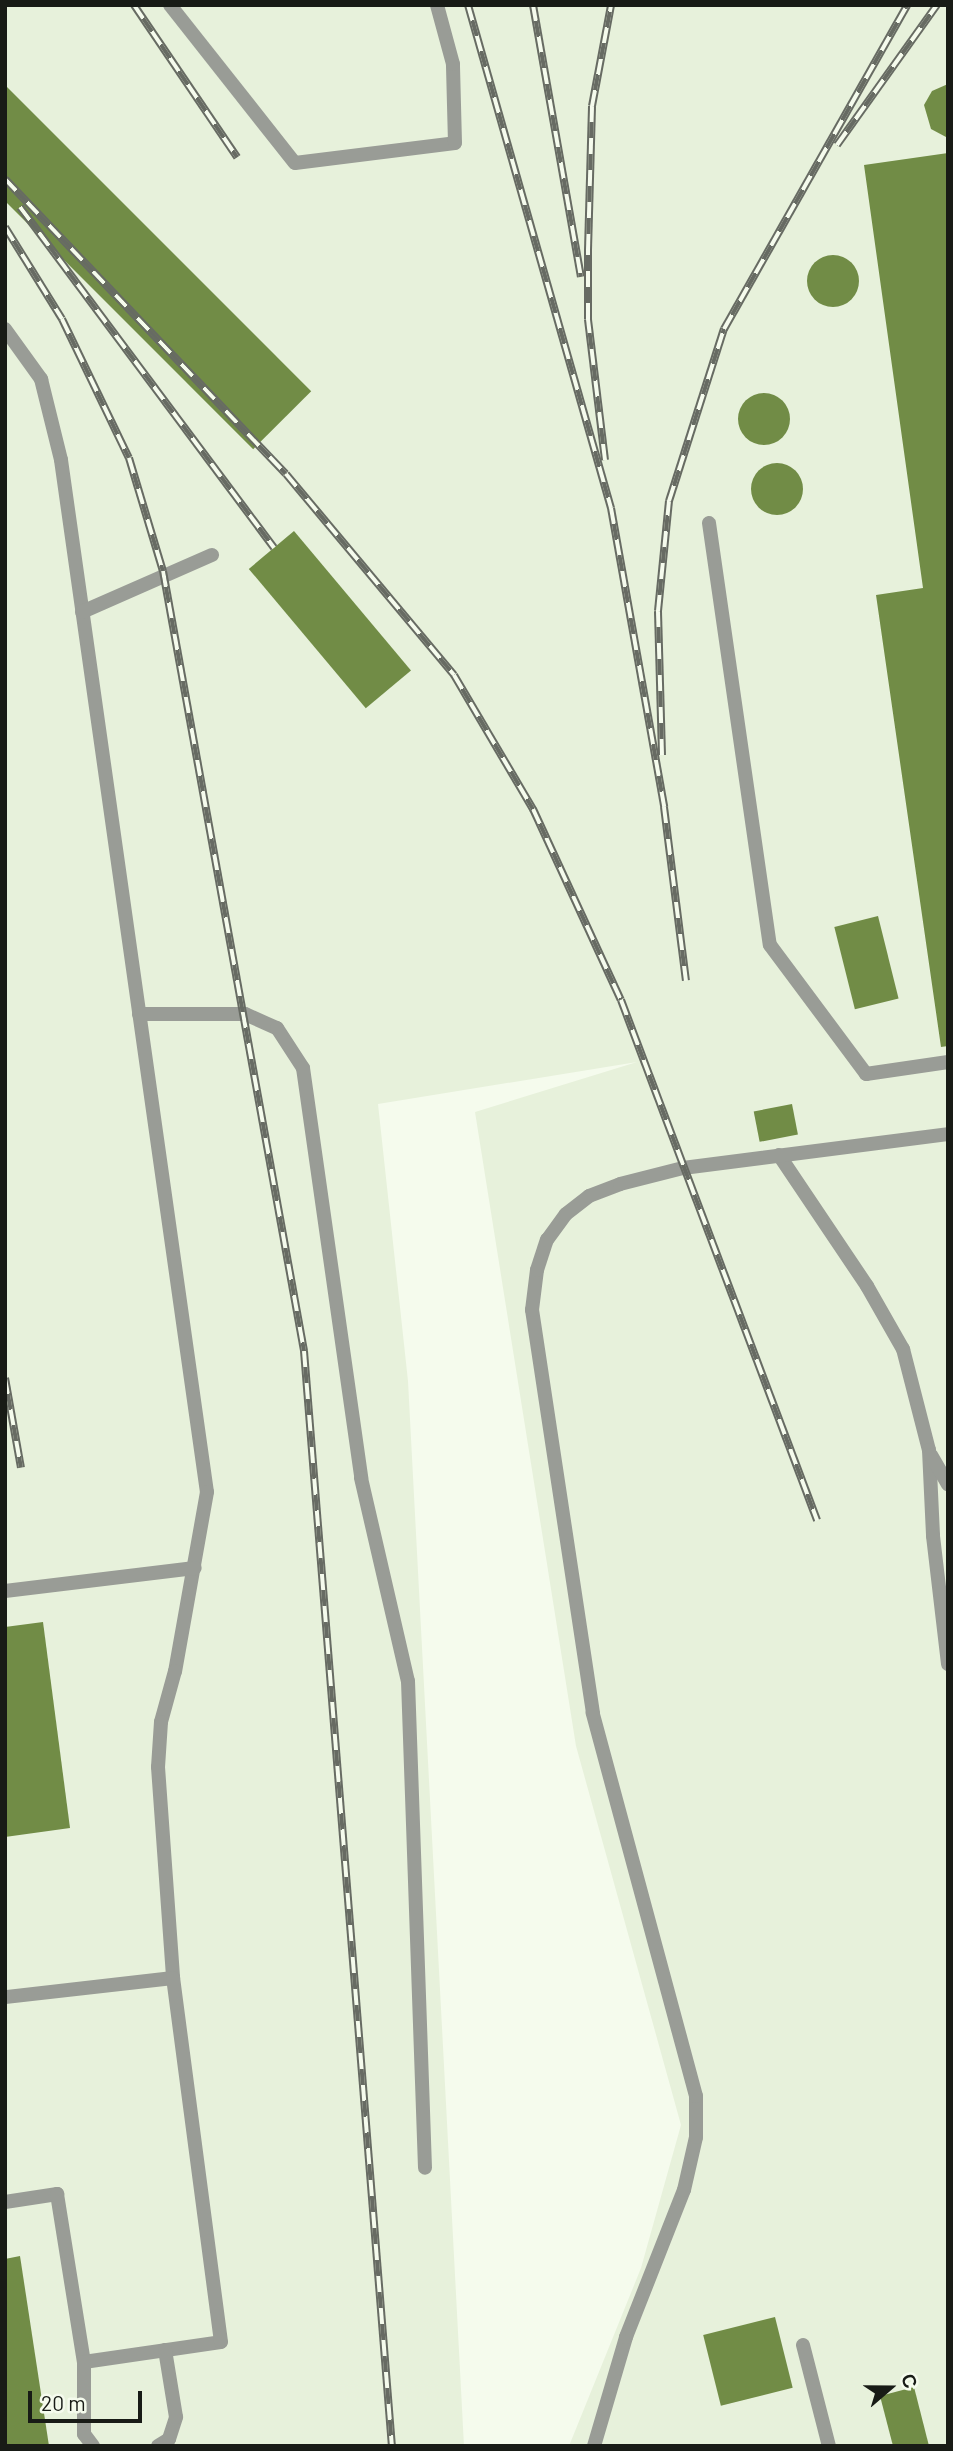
<!DOCTYPE html>
<meta charset="utf-8">
<style>
body{margin:0}
#map{position:relative;width:953px;height:2451px;overflow:hidden;background:#f5fbed;font-family:Barlow,sans-serif}
div>[style]{position:absolute}
.built>*{inset:0;background:#e7f1db}
.building>*{inset:0;background:#718c46;transform-origin:0 0}
.round{border-radius:50%}
.service>*{height:14px;margin:-7px;padding:0 7px;transform-origin:7px;border-radius:7px;background:#999c96}
.rail>*{height:8px;margin-top:-4px;transform-origin:0;background:repeating-linear-gradient(90deg,#f5fbed 0 16px,#676b63 0 32px);box-sizing:border-box;border-block:2px solid #676b63}
span{translate:-50% -50%;white-space:nowrap;text-align:center;line-height:1.15;-webkit-text-stroke:6px #f5fbed;paint-order:stroke}
.frame{position:absolute;inset:0;border:7px solid #181b16;pointer-events:none}
.north{position:absolute;left:855px;top:2353px;width:70px;height:70px;-webkit-text-stroke:5px #f5fbed;paint-order:stroke;rotate:70deg;font-size:19px;font-weight:700;line-height:28px;text-align:center;color:#181b16}
.north::after{content:'';display:block;margin:auto;width:24px;height:32px;background:#181b16;clip-path:polygon(50% 0,100% 100%,50% 72%,0 100%)}
.scale{position:absolute;left:28px;top:2391px;width:114px;height:32px;box-sizing:border-box;border:4px solid #181b16;border-top:0;padding-left:9px;font-size:21px;line-height:24px;white-space:nowrap;color:#181b16;-webkit-text-stroke:5px #f5fbed;paint-order:stroke}
</style>
<div id="map">
<div class="built">
<i style="clip-path:polygon(5px 5px,948px 5px,948px 2446px,569px 2446px,641px 2268px,681px 2125px,576px 1746px,475px 1112px,637px 1062px,378px 1104px,408px 1381px,464px 2446px,5px 2446px)"></i>
</div>
<div class="building">
<i style="clip-path:polygon(948px 84px,948px 137px,946px 137px,931px 129px,924px 105px,932px 91px)"></i>
<i style="left:5px;top:85px;width:433px;height:82px;rotate:45deg"></i>
<i style="clip-path:polygon(948px 153px,948px 1046px,941px 1047px,876px 595px,923px 588px,864px 165px)"></i>
<i class="round" style="left:807px;top:255px;width:52px;height:52px"></i>
<i class="round" style="left:738px;top:393px;width:52px;height:52px"></i>
<i class="round" style="left:751px;top:463px;width:52px;height:52px"></i>
<i style="left:294px;top:531px;width:182px;height:59px;rotate:50deg"></i>
<i style="left:878px;top:916px;width:85px;height:45px;rotate:76deg"></i>
<i style="left:792px;top:1104px;width:31px;height:39px;rotate:79deg"></i>
<i style="clip-path:polygon(43px 1622px,70px 1828px,5px 1837px,5px 1627px)"></i>
<i style="clip-path:polygon(20px 2256px,49px 2446px,5px 2446px,5px 2259px)"></i>
<i style="left:775px;top:2317px;width:73px;height:74px;rotate:76deg"></i>
<i style="clip-path:polygon(914px 2387px,929px 2446px,893px 2446px,880px 2396px)"></i>
</div>
<div class="service">
<i style="left:170px;top:5px;width:201px;rotate:51.7deg"></i>
<i style="left:295px;top:163px;width:161px;rotate:-7.1deg"></i>
<i style="left:455px;top:143px;width:79px;rotate:-91.5deg"></i>
<i style="left:453px;top:64px;width:61px;rotate:-105.2deg"></i>
<i style="left:5px;top:329px;width:62px;rotate:54.2deg"></i>
<i style="left:41px;top:379px;width:83px;rotate:76.1deg"></i>
<i style="left:61px;top:460px;width:1042px;rotate:81.95deg"></i>
<i style="left:207px;top:1492px;width:182px;rotate:100.1deg"></i>
<i style="left:175px;top:1671px;width:53px;rotate:105.4deg"></i>
<i style="left:161px;top:1722px;width:45px;rotate:93.8deg"></i>
<i style="left:158px;top:1767px;width:212px;rotate:85.9deg"></i>
<i style="left:173px;top:1978px;width:169px;rotate:173.5deg"></i>
<i style="left:709px;top:523px;width:426px;rotate:81.8deg"></i>
<i style="left:770px;top:945px;width:161px;rotate:53.3deg"></i>
<i style="left:866px;top:1074px;width:83px;rotate:-8.3deg"></i>
<i style="left:82px;top:612px;width:142px;rotate:-23.7deg"></i>
<i style="left:139px;top:1014px;width:106px"></i>
<i style="left:245px;top:1014px;width:35px;rotate:24deg"></i>
<i style="left:277px;top:1028px;width:48px;rotate:57deg"></i>
<i style="left:303px;top:1068px;width:414px;rotate:81.9deg"></i>
<i style="left:361px;top:1478px;width:208px;rotate:77deg"></i>
<i style="left:408px;top:1681px;width:487px;rotate:88deg"></i>
<i style="left:779px;top:1155px;width:158px;rotate:56.1deg"></i>
<i style="left:867px;top:1286px;width:73px;rotate:60.3deg"></i>
<i style="left:903px;top:1349px;width:104px;rotate:75.6deg"></i>
<i style="left:929px;top:1450px;width:86px;rotate:87.3deg"></i>
<i style="left:933px;top:1536px;width:129px;rotate:83.3deg"></i>
<i style="left:931px;top:1455px;width:34px;rotate:60deg"></i>
<i style="left:5px;top:1591px;width:191px;rotate:-6.9deg"></i>
<i style="left:5px;top:2202px;width:53px;rotate:-8.7deg"></i>
<i style="left:57px;top:2194px;width:170px;rotate:80.9deg"></i>
<i style="left:84px;top:2362px;width:138px;rotate:-8.3deg"></i>
<i style="left:221px;top:2342px;width:367px;rotate:-97.5deg"></i>
<i style="left:803px;top:2345px;width:104px;rotate:75.6deg"></i>
<i style="left:84px;top:2362px;width:72px;rotate:90deg"></i>
<i style="left:84px;top:2434px;width:15px;rotate:53deg"></i>
<i style="left:158px;top:2446px;width:13px;rotate:-32deg"></i>
<i style="left:169px;top:2439px;width:23px;rotate:-72deg"></i>
<i style="left:176px;top:2417px;width:68px;rotate:-99.3deg"></i>
<i style="left:594px;top:2446px;width:114px;rotate:-73.6deg"></i>
<i style="left:626px;top:2337px;width:158px;rotate:-68.5deg"></i>
<i style="left:684px;top:2190px;width:54px;rotate:-77.2deg"></i>
<i style="left:696px;top:2137px;width:41px;rotate:-90deg"></i>
<i style="left:696px;top:2096px;width:397px;rotate:-105.1deg"></i>
<i style="left:593px;top:1713px;width:408px;rotate:-98.6deg"></i>
<i style="left:532px;top:1310px;width:40px;rotate:-82.9deg"></i>
<i style="left:537px;top:1270px;width:32px;rotate:-72deg"></i>
<i style="left:547px;top:1240px;width:32px;rotate:-54deg"></i>
<i style="left:566px;top:1214px;width:29px;rotate:-38deg"></i>
<i style="left:589px;top:1196px;width:33px;rotate:-21deg"></i>
<i style="left:620px;top:1184px;width:65px;rotate:-14.3deg"></i>
<i style="left:683px;top:1168px;width:267px;rotate:-7.3deg"></i>
</div>
<div class="rail">
<i style="left:134px;top:5px;width:184px;rotate:55.9deg"></i>
<i style="left:468px;top:5px;width:523px;rotate:74.13deg"></i>
<i style="left:611px;top:508px;width:304px;rotate:79.9deg"></i>
<i style="left:664px;top:807px;width:175px;rotate:82.8deg"></i>
<i style="left:533px;top:5px;width:276px;rotate:80deg"></i>
<i style="left:837px;top:145px;width:172px;rotate:-54.5deg"></i>
<i style="left:5px;top:179px;width:407px;rotate:46.4deg"></i>
<i style="left:286px;top:474px;width:262px;rotate:50.1deg"></i>
<i style="left:454px;top:675px;width:156px;rotate:59.5deg"></i>
<i style="left:533px;top:809px;width:210px;rotate:65.3deg"></i>
<i style="left:621px;top:1000px;width:556px;rotate:69.35deg"></i>
<i style="left:20px;top:207px;width:425px;rotate:53.3deg"></i>
<i style="left:5px;top:227px;width:108px;rotate:58.2deg"></i>
<i style="left:62px;top:319px;width:154px;rotate:64.3deg"></i>
<i style="left:129px;top:458px;width:118px;rotate:73.3deg"></i>
<i style="left:163px;top:571px;width:793px;rotate:79.75deg"></i>
<i style="left:304px;top:1351px;width:1099px;rotate:85.41deg"></i>
<i style="left:605px;top:460px;width:142px;rotate:-96.9deg"></i>
<i style="left:588px;top:319px;width:69px;rotate:-90deg"></i>
<i style="left:588px;top:250px;width:144px;rotate:-88.4deg"></i>
<i style="left:592px;top:106px;width:103px;rotate:-79.3deg"></i>
<i style="left:662px;top:755px;width:144px;rotate:-91.6deg"></i>
<i style="left:658px;top:611px;width:111px;rotate:-84.3deg"></i>
<i style="left:669px;top:501px;width:181px;rotate:-72.3deg"></i>
<i style="left:724px;top:329px;width:372px;rotate:-60.5deg"></i>
<i style="left:5px;top:1378px;width:91px;rotate:79.9deg"></i>
</div>
<div class="frame"></div>
<div class="north">С</div>
<div class="scale">20 m</div>
</div>
